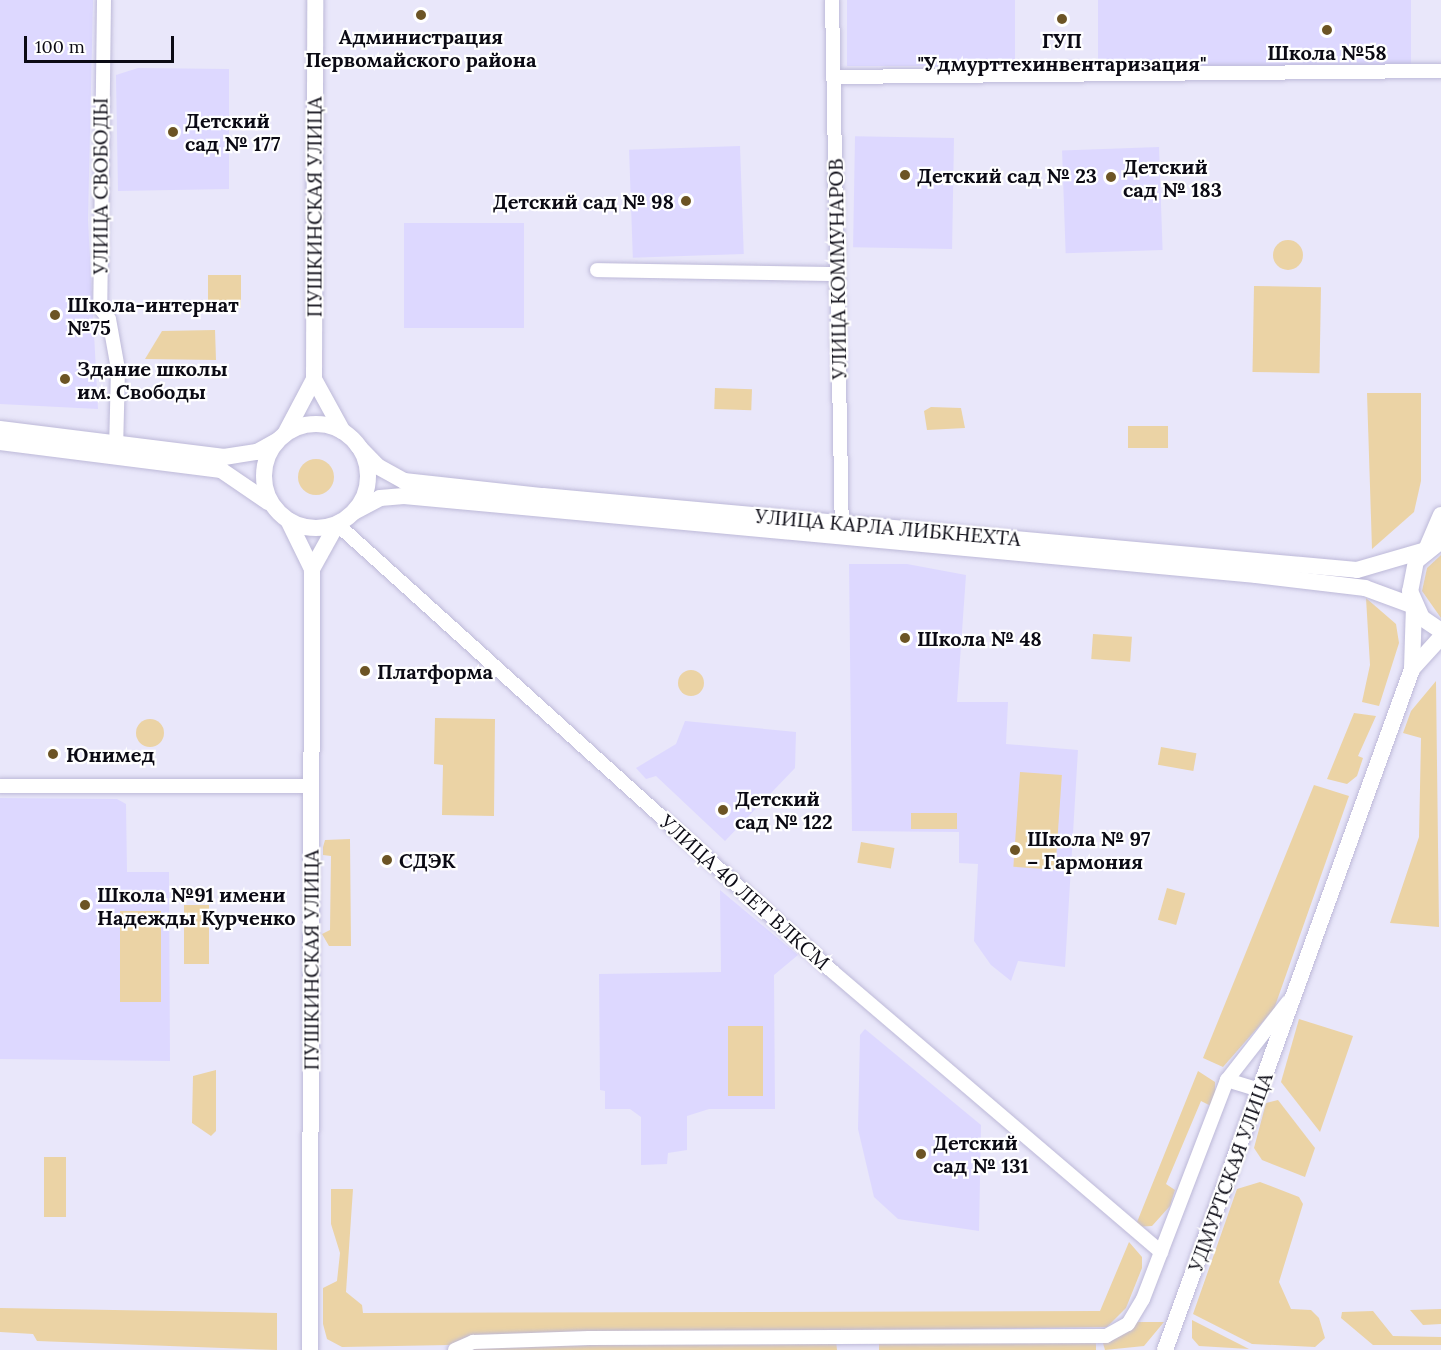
<!DOCTYPE html>
<meta charset="utf-8">
<style>
body{margin:0}
#map{position:relative;width:1441px;height:1350px;overflow:hidden;background:#e9e7fa;font-family:Lora,serif}
div>[style]{position:absolute}
.built>*{inset:0;background:#ddd8ff;transform-origin:0 0}
.green>*{inset:0;background:#ebd3a5;transform-origin:0 0}
.round{border-radius:50%}
.roads{filter:drop-shadow(0 0 2px #bdb9d8) drop-shadow(0 0 2px #bdb9d8)}
.minor>*{height:14px;margin:-7px;padding:0 7px;transform-origin:7px;border-radius:7px;background:#fff}
.major>*{height:16px;margin:-8px;padding:0 8px;transform-origin:8px;border-radius:8px;background:#fff}
.major>.ring{margin:-8px;padding:0;box-sizing:content-box;background:none;border:16px solid #fff;border-radius:50%}
.dots>*{width:16px;height:16px;translate:-50% -50%;box-sizing:border-box;border:3px solid #fff;border-radius:50%}
span{translate:-50% -50%;white-space:nowrap;text-align:center;line-height:1.15;-webkit-text-stroke:4.5px #fff;paint-order:stroke}
.poi-label{font-size:20px;color:#0b0a14;font-weight:700}
.left{translate:0 -50%;text-align:left}
.right{translate:-100% -50%;text-align:right}
.street-label{font-size:20px;color:#0b0a14}
.scale{position:absolute;left:24px;top:36px;width:150px;height:27px;box-sizing:border-box;border:3px solid #0b0a14;border-top:0;padding-left:8px;font-size:18px;line-height:21px;white-space:nowrap;color:#0b0a14;-webkit-text-stroke:4px #fff;paint-order:stroke}
</style>
<div id="map">
<div class="built">
<i style="clip-path:polygon(0 0,93px 0,88px 220px,98px 409px,0 404px)"></i>
<i style="left:847px;top:0;width:168px;height:66px"></i>
<i style="left:1098px;top:0;width:313px;height:67px"></i>
<i style="clip-path:polygon(138px 68px,229px 69px,229px 189px,118px 191px,116px 75px)"></i>
<i style="left:954px;top:138px;width:111px;height:99px;rotate:91deg"></i>
<i style="left:740px;top:146px;width:108px;height:111px;rotate:88deg"></i>
<i style="left:1159px;top:147px;width:103px;height:97px;rotate:88deg"></i>
<i style="left:524px;top:223px;width:105px;height:120px;rotate:90deg"></i>
<i style="clip-path:polygon(849px 564px,907px 564px,966px 575px,957px 702px,1008px 702px,1006px 744px,1078px 750px,1065px 967px,1018px 961px,1011px 981px,991px 965px,974px 941px,978px 864px,959px 863px,959px 832px,852px 831px)"></i>
<i style="clip-path:polygon(685px 721px,796px 732px,795px 768px,725px 841px,656px 776px,646px 779px,636px 768px,676px 744px)"></i>
<i style="clip-path:polygon(0 798px,117px 799px,126px 804px,127px 872px,169px 872px,170px 1061px,0 1059px)"></i>
<i style="clip-path:polygon(720px 890px,798px 955px,774px 975px,775px 1109px,709px 1109px,687px 1116px,687px 1150px,668px 1153px,667px 1164px,641px 1165px,641px 1117px,630px 1109px,605px 1109px,605px 1091px,600px 1090px,599px 974px,721px 972px)"></i>
<i style="clip-path:polygon(865px 1029px,981px 1125px,979px 1231px,898px 1219px,874px 1197px,858px 1129px,860px 1035px)"></i>
</div>
<div class="green">
<i class="round" style="left:1273px;top:240px;width:30px;height:30px"></i>
<i style="left:208px;top:275px;width:33px;height:33px"></i>
<i style="left:1254px;top:286px;width:67px;height:86px;rotate:1deg"></i>
<i style="clip-path:polygon(215px 330px,216px 360px,145px 359px,162px 331px)"></i>
<i style="left:715px;top:388px;width:37px;height:21px;rotate:2deg"></i>
<i style="clip-path:polygon(1367px 393px,1421px 393px,1421px 481px,1414px 512px,1372px 549px)"></i>
<i style="clip-path:polygon(931px 407px,961px 408px,965px 428px,927px 430px,924px 411px)"></i>
<i style="left:1128px;top:426px;width:40px;height:22px"></i>
<i class="round" style="left:298px;top:459px;width:36px;height:36px"></i>
<i style="clip-path:polygon(1441px 555px,1441px 618px,1422px 591px,1427px 568px)"></i>
<i style="clip-path:polygon(1366px 598px,1396px 624px,1399px 643px,1379px 706px,1362px 702px,1370px 665px)"></i>
<i style="left:1093px;top:634px;width:39px;height:25px;rotate:4deg"></i>
<i class="round" style="left:678px;top:670px;width:26px;height:26px"></i>
<i style="clip-path:polygon(1436px 681px,1439px 927px,1390px 923px,1419px 837px,1421px 738px,1403px 733px,1411px 711px)"></i>
<i style="clip-path:polygon(1354px 713px,1376px 716px,1358px 756px,1363px 758px,1357px 776px,1347px 784px,1327px 779px)"></i>
<i style="clip-path:polygon(435px 718px,495px 719px,494px 816px,442px 815px,443px 765px,434px 764px)"></i>
<i class="round" style="left:136px;top:719px;width:28px;height:28px"></i>
<i style="left:1161px;top:747px;width:36px;height:18px;rotate:10deg"></i>
<i style="left:1020px;top:772px;width:42px;height:95px;rotate:4deg"></i>
<i style="clip-path:polygon(1314px 785px,1349px 796px,1274px 1009px,1223px 1067px,1203px 1058px)"></i>
<i style="left:911px;top:813px;width:46px;height:16px"></i>
<i style="clip-path:polygon(350px 839px,351px 946px,329px 946px,322px 934px,330px 930px,331px 856px,323px 855px,323px 847px,325px 840px)"></i>
<i style="left:861px;top:842px;width:34px;height:21px;rotate:10deg"></i>
<i style="left:1167px;top:888px;width:19px;height:33px;rotate:16deg"></i>
<i style="left:184px;top:905px;width:25px;height:59px"></i>
<i style="left:120px;top:911px;width:41px;height:91px"></i>
<i style="clip-path:polygon(1299px 1019px,1353px 1036px,1320px 1132px,1281px 1082px)"></i>
<i style="left:728px;top:1026px;width:35px;height:70px"></i>
<i style="clip-path:polygon(216px 1070px,216px 1131px,211px 1136px,192px 1123px,193px 1076px)"></i>
<i style="clip-path:polygon(1198px 1071px,1215px 1082px,1215px 1093px,1211px 1106px,1201px 1101px,1166px 1184px,1175px 1190px,1170px 1206px,1152px 1226px,1135px 1227px)"></i>
<i style="clip-path:polygon(1278px 1100px,1315px 1148px,1305px 1177px,1262px 1160px,1254px 1148px,1266px 1103px)"></i>
<i style="left:44px;top:1157px;width:22px;height:60px"></i>
<i style="clip-path:polygon(1260px 1182px,1299px 1197px,1303px 1204px,1279px 1282px,1291px 1309px,1311px 1310px,1319px 1318px,1325px 1338px,1315px 1347px,1252px 1344px,1193px 1314px,1237px 1189px)"></i>
<i style="clip-path:polygon(331px 1189px,353px 1189px,346px 1292px,362px 1305px,363px 1313px,1100px 1311px,1129px 1242px,1142px 1257px,1142px 1268px,1126px 1308px,1107px 1327px,474px 1336px,449px 1345px,342px 1347px,327px 1339px,323px 1324px,323px 1288px,337px 1281px,340px 1253px,331px 1224px)"></i>
<i style="clip-path:polygon(0 1308px,277px 1313px,277px 1350px,37px 1341px,33px 1334px,0 1332px)"></i>
<i style="clip-path:polygon(1441px 1309px,1441px 1324px,1423px 1325px,1410px 1310px)"></i>
<i style="clip-path:polygon(1373px 1311px,1393px 1336px,1441px 1337px,1441px 1345px,1373px 1345px,1341px 1318px,1342px 1312px)"></i>
<i style="clip-path:polygon(1192px 1320px,1249px 1349px,1199px 1346px,1192px 1338px)"></i>
<i style="clip-path:polygon(1137px 1322px,1164px 1322px,1144px 1346px,1105px 1350px,1102px 1340px,1128px 1332px)"></i>
<i style="left:1096px;top:1338px;width:12px;height:217px;rotate:90deg"></i>
<i style="clip-path:polygon(836px 1341px,837px 1350px,466px 1350px,473px 1347px)"></i>
</div>
<div class="roads">
<div class="minor">
<i style="left:104px;top:0;width:308px;rotate:90.7deg"></i>
<i style="left:100px;top:308px;width:14px;rotate:51deg"></i>
<i style="left:109px;top:319px;width:51px;rotate:79.8deg"></i>
<i style="left:118px;top:369px;width:84px;rotate:91.4deg"></i>
<i style="left:832px;top:0;width:534px;rotate:88.93deg"></i>
<i style="left:833px;top:77px;width:608px;rotate:-0.57deg"></i>
<i style="left:597px;top:270px;width:240px;rotate:1deg"></i>
<i style="left:337px;top:524px;width:667px;rotate:42.08deg"></i>
<i style="left:832px;top:971px;width:433px;rotate:40.5deg"></i>
<i style="left:0;top:786px;width:312px"></i>
<i style="left:1227px;top:1080px;width:34px;rotate:17deg"></i>
<i style="left:455px;top:1350px;width:20px;rotate:-24deg"></i>
<i style="left:473px;top:1342px;width:116px;rotate:-2deg"></i>
<i style="left:589px;top:1338px;width:517px;rotate:-0.22deg"></i>
<i style="left:1106px;top:1336px;width:25px;rotate:-29deg"></i>
<i style="left:1128px;top:1324px;width:29px;rotate:-59deg"></i>
<i style="left:1143px;top:1299px;width:235px;rotate:-69deg"></i>
<i style="left:1227px;top:1080px;width:99px;rotate:-52deg"></i>
</div>
<div class="major">
<i style="left:314px;top:379px;width:60px;rotate:61.3deg"></i>
<i class="ring" style="left:264px;top:424px;width:88px;height:88px"></i>
<i style="left:0;top:429px;width:226px;rotate:7.1deg"></i>
<i style="left:224px;top:457px;width:33px;rotate:-9deg"></i>
<i style="left:257px;top:452px;width:23px;rotate:-29deg"></i>
<i style="left:285px;top:434px;width:62px;rotate:-62.2deg"></i>
<i style="left:314px;top:379px;width:379px;rotate:-89.8deg"></i>
<i style="left:0;top:442px;width:223px;rotate:7.2deg"></i>
<i style="left:221px;top:470px;width:57px;rotate:34.2deg"></i>
<i style="left:358px;top:446px;width:28px;rotate:46deg"></i>
<i style="left:377px;top:466px;width:31px;rotate:29deg"></i>
<i style="left:404px;top:481px;width:140px;rotate:6.2deg"></i>
<i style="left:543px;top:496px;width:817px;rotate:5.19deg"></i>
<i style="left:1357px;top:570px;width:72px;rotate:-16.2deg"></i>
<i style="left:354px;top:512px;width:30px;rotate:-28deg"></i>
<i style="left:380px;top:498px;width:24px;rotate:-5deg"></i>
<i style="left:404px;top:496px;width:856px;rotate:5.3deg"></i>
<i style="left:1256px;top:575px;width:110px;rotate:6.8deg"></i>
<i style="left:1365px;top:588px;width:52px;rotate:20.2deg"></i>
<i style="left:288px;top:520px;width:55px;rotate:63.9deg"></i>
<i style="left:312px;top:569px;width:781px;rotate:90.15deg"></i>
<i style="left:1441px;top:541px;width:32px;rotate:141deg"></i>
<i style="left:1416px;top:561px;width:31px;rotate:101deg"></i>
<i style="left:1410px;top:591px;width:30px;rotate:66deg"></i>
<i style="left:1422px;top:618px;width:23px;rotate:34deg"></i>
<i style="left:1426px;top:550px;width:38px;rotate:-67deg"></i>
<i style="left:312px;top:569px;width:51px;rotate:-60.9deg"></i>
<i style="left:1412px;top:669px;width:43px;rotate:-47.8deg"></i>
<i style="left:1165px;top:1350px;width:724px;rotate:-70.06deg"></i>
<i style="left:1412px;top:669px;width:63px;rotate:-88.2deg"></i>
</div>
</div>
<div class="dots">
<i style="left:421px;top:15px;background:#6c5425"></i>
<i style="left:1062px;top:19px;background:#6c5425"></i>
<i style="left:1327px;top:30px;background:#6c5425"></i>
<i style="left:173px;top:132px;background:#6c5425"></i>
<i style="left:905px;top:175px;background:#6c5425"></i>
<i style="left:1111px;top:177px;background:#6c5425"></i>
<i style="left:686px;top:201px;background:#6c5425"></i>
<i style="left:55px;top:315px;background:#6c5425"></i>
<i style="left:65px;top:379px;background:#6c5425"></i>
<i style="left:905px;top:638px;background:#6c5425"></i>
<i style="left:365px;top:671px;background:#6c5425"></i>
<i style="left:53px;top:754px;background:#6c5425"></i>
<i style="left:723px;top:810px;background:#6c5425"></i>
<i style="left:1015px;top:850px;background:#6c5425"></i>
<i style="left:387px;top:860px;background:#6c5425"></i>
<i style="left:85px;top:905px;background:#6c5425"></i>
<i style="left:921px;top:1154px;background:#6c5425"></i>
</div>
<div class="poi-label">
<span style="left:421px;top:48px">Администрация<br>Первомайского района</span>
<span style="left:1062px;top:52px">ГУП<br>"Удмурттехинвентаризация"</span>
<span style="left:1327px;top:52px">Школа №58</span>
<span class="left" style="left:185px;top:132px">Детский<br>сад № 177</span>
<span class="left" style="left:1123px;top:178px">Детский<br>сад № 183</span>
<span class="left" style="left:917px;top:175px">Детский сад № 23</span>
<span class="right" style="left:674px;top:201px">Детский сад № 98</span>
<span class="left" style="left:67px;top:316px">Школа-интернат<br>№75</span>
<span class="left" style="left:77px;top:380px">Здание школы<br>им. Свободы</span>
<span class="left" style="left:917px;top:638px">Школа № 48</span>
<span class="left" style="left:377px;top:671px">Платформа</span>
<span class="left" style="left:66px;top:754px">Юнимед</span>
<span class="left" style="left:735px;top:810px">Детский<br>сад № 122</span>
<span class="left" style="left:1027px;top:850px">Школа № 97<br>– Гармония</span>
<span class="left" style="left:399px;top:860px">СДЭК</span>
<span class="left" style="left:97px;top:906px">Школа №91 имени<br>Надежды Курченко</span>
<span class="left" style="left:933px;top:1154px">Детский<br>сад № 131</span>
</div>
<div class="street-label">
<span style="left:100px;top:186px;rotate:-90deg">УЛИЦА СВОБОДЫ</span>
<span style="left:314px;top:207px;rotate:-90deg">ПУШКИНСКАЯ УЛИЦА</span>
<span style="left:837px;top:269px;rotate:-91deg">УЛИЦА КОММУНАРОВ</span>
<span style="left:888px;top:527px;rotate:5deg">УЛИЦА КАРЛА ЛИБКНЕХТА</span>
<span style="left:745px;top:892px;rotate:42deg">УЛИЦА 40 ЛЕТ ВЛКСМ</span>
<span style="left:311px;top:960px;rotate:-90deg">ПУШКИНСКАЯ УЛИЦА</span>
<span style="left:1230px;top:1172px;rotate:-70deg">УДМУРТСКАЯ УЛИЦА</span>
</div>
<div class="scale">100 m</div>
</div>
